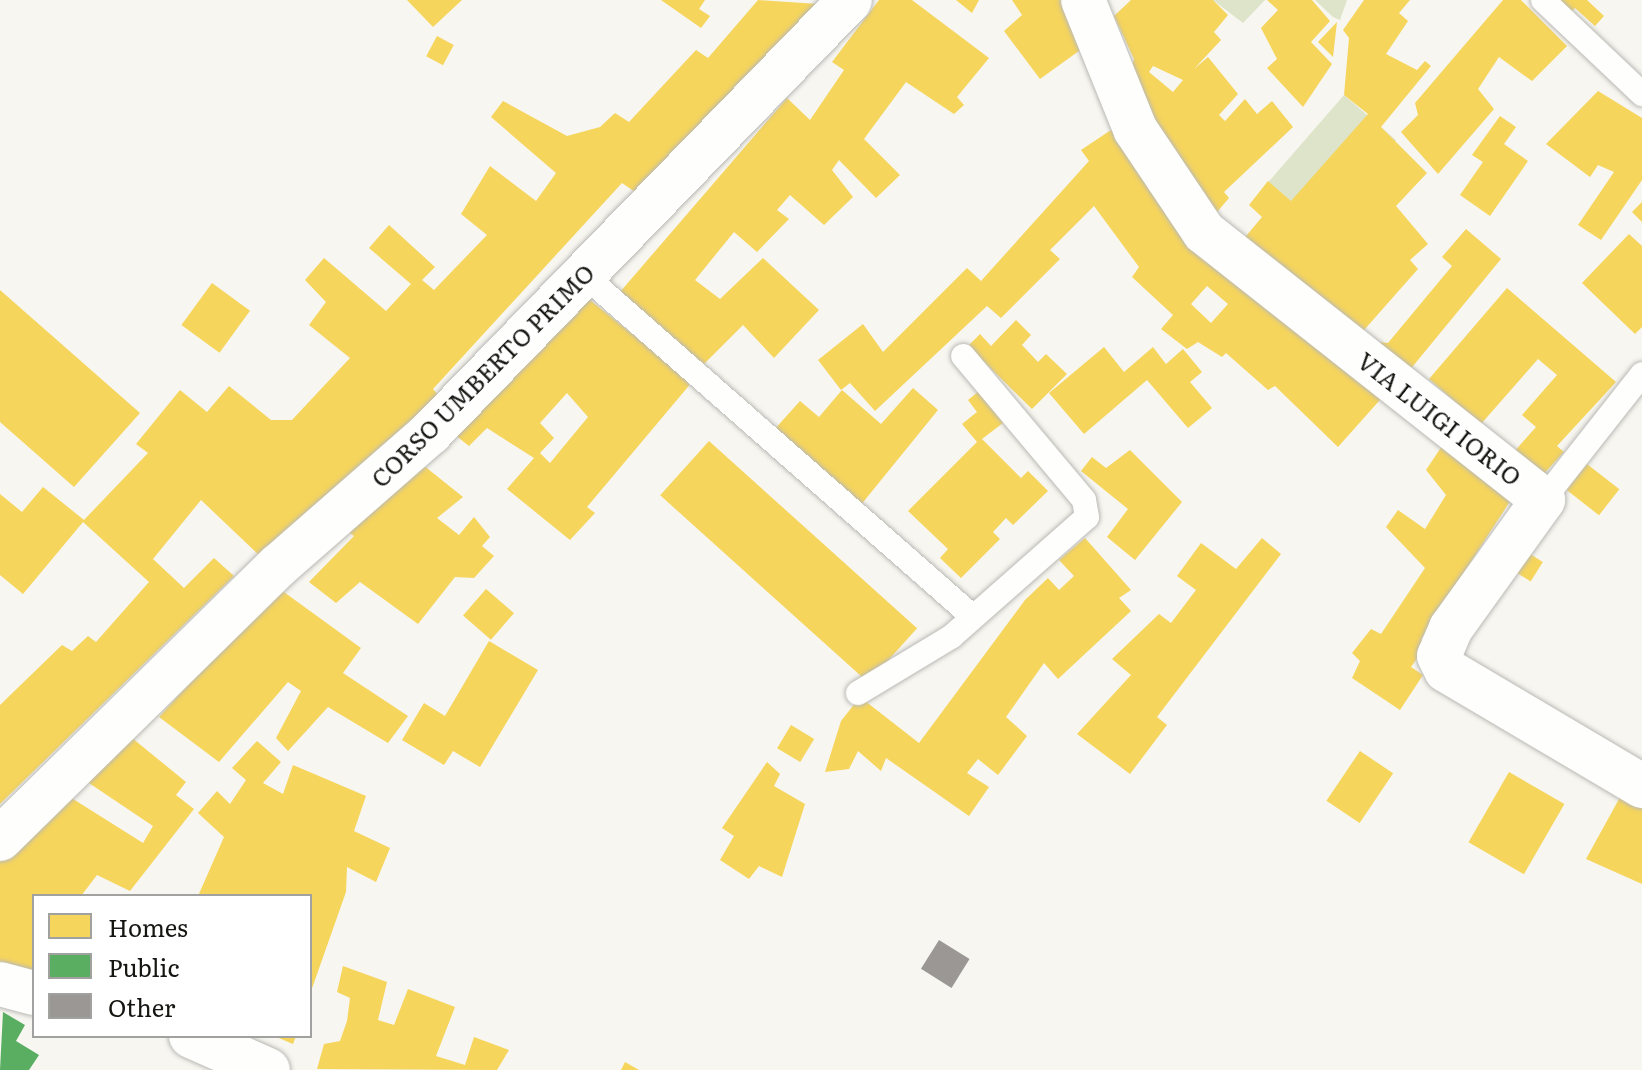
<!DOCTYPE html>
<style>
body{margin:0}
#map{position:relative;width:1642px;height:1070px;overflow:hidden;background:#f7f6f0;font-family:Literata,serif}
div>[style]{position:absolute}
.green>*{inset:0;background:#dde4c9;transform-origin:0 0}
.homes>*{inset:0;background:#f6d55c;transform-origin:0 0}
.public>*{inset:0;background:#5aae61}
.building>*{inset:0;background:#9a9794;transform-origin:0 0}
.roads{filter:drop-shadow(0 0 2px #bab9b5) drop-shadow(0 0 2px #bab9b5)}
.service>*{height:24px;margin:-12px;padding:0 12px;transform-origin:12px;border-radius:12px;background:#fefefd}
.minor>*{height:44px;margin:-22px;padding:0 22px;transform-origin:22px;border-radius:22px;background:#fefefd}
.tertiary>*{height:44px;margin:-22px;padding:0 22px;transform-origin:22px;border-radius:22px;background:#fefefd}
span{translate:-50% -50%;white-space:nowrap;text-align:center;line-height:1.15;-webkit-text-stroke:8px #fff;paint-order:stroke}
.street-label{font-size:24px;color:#151511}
.legend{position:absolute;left:32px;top:894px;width:280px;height:144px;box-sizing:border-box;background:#fff;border:2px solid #a1a1a0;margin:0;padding:10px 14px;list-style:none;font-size:24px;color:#151511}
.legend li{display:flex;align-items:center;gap:16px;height:40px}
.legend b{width:40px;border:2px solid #a1a1a0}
</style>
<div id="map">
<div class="green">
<i style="clip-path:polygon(1213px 0,1265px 0,1243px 23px)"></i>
<i style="clip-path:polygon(1315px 0,1347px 0,1340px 20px,1333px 17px)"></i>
<i style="left:1344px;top:95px;width:69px;height:115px;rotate:41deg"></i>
</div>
<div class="homes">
<i style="clip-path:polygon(407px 0,462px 0,433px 27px)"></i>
<i style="clip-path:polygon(661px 0,705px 0,699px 9px,710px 16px,701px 28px)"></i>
<i style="clip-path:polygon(758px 0,818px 4px,638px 194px,622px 183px,433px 389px,439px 396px,260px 556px,201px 500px,153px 559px,184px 588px,214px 558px,234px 576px,0 804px,0 705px,62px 645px,72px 651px,88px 636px,96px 642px,149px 582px,83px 522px,23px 594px,0 575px,0 494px,22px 512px,43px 487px,84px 520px,148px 453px,136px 444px,180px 390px,207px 412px,229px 386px,271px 420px,292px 420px,350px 358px,309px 325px,326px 302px,305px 280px,324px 258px,386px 311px,411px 284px,369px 248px,389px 225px,435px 267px,422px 280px,434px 290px,487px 235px,461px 214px,490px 166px,536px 201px,556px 173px,491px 117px,503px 101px,567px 136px,600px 127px,615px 113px,629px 122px,696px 50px,708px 58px)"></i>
<i style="clip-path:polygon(879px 0,912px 0,989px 58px,957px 97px,964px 105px,954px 114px,906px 82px,864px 139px,900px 175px,876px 198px,839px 160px,832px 170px,853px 197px,824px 225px,790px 195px,777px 210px,789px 219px,757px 252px,734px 232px,695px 280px,720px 299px,763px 258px,819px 310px,774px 358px,743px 325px,703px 365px,620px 292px,787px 98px,810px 120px,844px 70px,832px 62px)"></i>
<i style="clip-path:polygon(956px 0,979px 0,972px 13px)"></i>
<i style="clip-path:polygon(1012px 0,1068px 0,1090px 43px,1040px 79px,1004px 31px,1022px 15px)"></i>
<i style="clip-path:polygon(evenodd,1131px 0,1213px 0,1228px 15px,1214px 32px,1221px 40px,1194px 69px,1208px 57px,1238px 94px,1219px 115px,1225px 121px,1245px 99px,1257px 114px,1272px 101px,1293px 127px,1224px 192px,1229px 198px,1206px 225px,1130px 72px,1134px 59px,1114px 16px,1131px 0,1153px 66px,1183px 80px,1173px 92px,1149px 72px,1153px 66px)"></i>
<i style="clip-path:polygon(1267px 0,1312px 0,1330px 21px,1311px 42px,1332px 64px,1303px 107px,1267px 68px,1277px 59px,1261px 28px,1278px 10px)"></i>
<i style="clip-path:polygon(1364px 0,1410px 0,1399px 13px,1408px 21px,1386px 54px,1417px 70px,1425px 61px,1431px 66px,1381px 127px,1427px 173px,1396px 206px,1428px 244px,1410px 260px,1418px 269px,1357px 338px,1236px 248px,1262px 217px,1249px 205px,1268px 181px,1291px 201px,1368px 114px,1344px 95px,1349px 38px,1343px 30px)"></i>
<i style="clip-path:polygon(1503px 0,1521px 0,1567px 46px,1532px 81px,1499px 57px,1478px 89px,1494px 109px,1438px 174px,1401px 132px,1418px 115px,1415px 103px)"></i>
<i style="clip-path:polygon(1545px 0,1587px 0,1604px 16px,1595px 26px,1575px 8px,1565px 18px)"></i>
<i style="clip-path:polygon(1337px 22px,1333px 57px,1318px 42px)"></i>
<i style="left:437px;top:36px;width:19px;height:23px;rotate:28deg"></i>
<i style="clip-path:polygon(1598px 91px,1642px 118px,1642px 180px,1601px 240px,1578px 225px,1614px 172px,1598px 165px,1590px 177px,1546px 144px)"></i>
<i style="clip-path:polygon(1500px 116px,1516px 127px,1504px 144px,1528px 161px,1490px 216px,1460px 195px,1483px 162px,1472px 155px)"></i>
<i style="clip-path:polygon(evenodd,1111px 130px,1180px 226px,1387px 392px,1338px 447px,1275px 386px,1268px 390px,1226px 353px,1222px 357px,1198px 342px,1187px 349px,1161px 329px,1173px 315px,1132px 277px,1139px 267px,1094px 206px,1050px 250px,1060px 259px,1001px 318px,987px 306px,875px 411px,850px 383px,841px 390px,818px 360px,863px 324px,883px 352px,967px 268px,981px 281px,1089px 161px,1081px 150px,1111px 130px,1207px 286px,1228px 304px,1211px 323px,1191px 304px,1207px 286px)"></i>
<i style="clip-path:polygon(1642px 202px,1642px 222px,1632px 212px)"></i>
<i style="clip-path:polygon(1466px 229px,1501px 259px,1404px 377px,1378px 342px,1388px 343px,1452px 266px,1442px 257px)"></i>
<i style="clip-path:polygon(1629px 234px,1642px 246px,1642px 327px,1635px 334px,1582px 283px)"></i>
<i style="left:212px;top:283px;width:47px;height:52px;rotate:36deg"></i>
<i style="clip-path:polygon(1507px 288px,1616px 382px,1557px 446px,1564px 452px,1541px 477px,1513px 453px,1536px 427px,1522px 415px,1557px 375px,1538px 359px,1481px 424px,1429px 379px)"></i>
<i style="clip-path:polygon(0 290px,140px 413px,74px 487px,0 422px)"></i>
<i style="clip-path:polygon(evenodd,585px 296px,692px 382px,587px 507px,595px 513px,570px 540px,507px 489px,534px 458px,487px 428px,469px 446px,450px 431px,585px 296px,567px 393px,588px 417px,550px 463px,540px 453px,554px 438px,540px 423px,567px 393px)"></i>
<i style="clip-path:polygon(1016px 320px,1031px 335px,1022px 345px,1038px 362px,1046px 354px,1067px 374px,1032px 409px,968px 346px,980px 334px,991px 346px)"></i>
<i style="clip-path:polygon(1104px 347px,1124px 372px,1153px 347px,1166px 364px,1183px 349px,1202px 372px,1190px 382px,1212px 408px,1188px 428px,1147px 380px,1084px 434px,1049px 393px)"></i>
<i style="clip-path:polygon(913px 388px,938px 410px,860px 506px,774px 430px,800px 401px,819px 417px,842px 390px,881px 424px)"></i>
<i style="clip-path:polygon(979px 391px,1003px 423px,982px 439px,1021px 478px,1028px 471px,1048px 491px,1013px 525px,1006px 518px,993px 532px,1000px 539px,961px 578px,940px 558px,948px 549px,908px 511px,977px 442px,962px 424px,977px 412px,968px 400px)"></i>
<i style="clip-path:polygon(1448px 437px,1516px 492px,1421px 639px,1427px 644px,1411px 667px,1423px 675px,1400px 710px,1352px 678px,1360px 661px,1352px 653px,1371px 629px,1381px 634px,1425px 568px,1386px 527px,1398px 510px,1425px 529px,1446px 495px,1426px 470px)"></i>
<i style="left:709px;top:441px;width:280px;height:73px;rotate:42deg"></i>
<i style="clip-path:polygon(1130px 450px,1182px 502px,1135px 560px,1107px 537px,1128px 509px,1081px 471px,1092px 457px,1106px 468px)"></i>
<i style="clip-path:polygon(418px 461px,463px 497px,437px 518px,459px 535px,474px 517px,490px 537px,482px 546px,494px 556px,474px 578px,455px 577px,418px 624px,360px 582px,336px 603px,309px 582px,354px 536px,345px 529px)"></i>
<i style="left:1587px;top:464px;width:41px;height:33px;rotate:38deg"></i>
<i style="clip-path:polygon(1085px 538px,1131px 590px,1119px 598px,1131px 611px,1058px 679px,1044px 663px,1006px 717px,1027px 736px,998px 775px,978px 759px,967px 773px,989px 787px,969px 816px,886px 758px,881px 771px,858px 751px,849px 769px,825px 772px,841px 721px,860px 697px,919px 743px,1025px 600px,1048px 578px,1059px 590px,1074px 576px,1059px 560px)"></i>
<i style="clip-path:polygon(1262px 538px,1281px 554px,1157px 717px,1167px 725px,1130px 774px,1077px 734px,1131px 675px,1112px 659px,1159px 614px,1171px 623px,1196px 590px,1177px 576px,1201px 543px,1236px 569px)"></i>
<i style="left:1514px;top:544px;width:34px;height:23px;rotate:32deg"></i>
<i style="clip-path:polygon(277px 587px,361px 648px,343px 673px,408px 716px,388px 743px,328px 707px,288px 751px,276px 738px,301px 691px,288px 682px,219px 762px,159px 717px)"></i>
<i style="left:486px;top:589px;width:37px;height:35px;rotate:41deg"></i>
<i style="clip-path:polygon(489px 641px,538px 670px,480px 767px,453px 751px,444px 765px,402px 740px,424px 703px,445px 716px)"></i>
<i style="left:791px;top:725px;width:27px;height:27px;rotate:31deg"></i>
<i style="clip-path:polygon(121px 729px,186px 782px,176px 795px,194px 809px,130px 891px,97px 875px,81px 896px,34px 896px,34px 976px,0 967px,0 860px,62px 792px,143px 843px,153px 826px,80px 777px)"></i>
<i style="clip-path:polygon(257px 741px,281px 762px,263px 783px,283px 794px,293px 765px,366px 796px,354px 831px,390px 848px,376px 882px,347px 867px,346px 892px,310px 994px,310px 896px,198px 896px,224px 837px,198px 813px,217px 791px,230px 804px,246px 780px,232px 768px)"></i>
<i style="left:1360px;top:751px;width:40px;height:60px;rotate:34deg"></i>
<i style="clip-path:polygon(767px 762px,780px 774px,774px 786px,805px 804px,782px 877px,759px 866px,749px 879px,720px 860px,734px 836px,722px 828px)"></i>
<i style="left:1509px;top:772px;width:64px;height:81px;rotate:30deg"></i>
<i style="clip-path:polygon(1624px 790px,1642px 800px,1642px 884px,1586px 859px)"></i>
<i style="clip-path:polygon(343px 966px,387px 982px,378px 1020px,394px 1025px,408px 989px,455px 1007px,436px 1056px,465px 1065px,474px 1037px,509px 1050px,497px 1070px,317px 1069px,324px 1044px,340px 1041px,347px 1021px,350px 998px,337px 992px)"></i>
<i style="clip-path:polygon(274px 1036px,296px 1036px,293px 1044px)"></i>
<i style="clip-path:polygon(625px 1062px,639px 1070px,621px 1070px)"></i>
</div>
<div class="public">
<i style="clip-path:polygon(3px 1012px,25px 1025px,16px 1041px,39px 1055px,29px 1070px,0 1070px)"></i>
</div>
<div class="building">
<i style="left:939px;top:940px;width:36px;height:34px;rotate:32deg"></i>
</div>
<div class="roads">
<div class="service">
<i style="left:1543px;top:0;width:137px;rotate:43.5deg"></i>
<i style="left:584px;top:275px;width:517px;rotate:41.31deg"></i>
<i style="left:1543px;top:500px;width:160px;rotate:-51.8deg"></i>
<i style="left:858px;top:693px;width:109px;rotate:-31.1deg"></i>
<i style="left:951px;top:637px;width:181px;rotate:-41.4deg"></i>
<i style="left:1087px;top:517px;width:17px;rotate:-100deg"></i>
<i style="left:1084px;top:500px;width:188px;rotate:-130deg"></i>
</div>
<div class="minor">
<i style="left:1083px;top:0;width:139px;rotate:68deg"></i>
<i style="left:1135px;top:129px;width:124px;rotate:56.2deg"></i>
<i style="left:1204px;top:232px;width:432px;rotate:38.3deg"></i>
<i style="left:1543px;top:500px;width:158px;rotate:125.7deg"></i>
<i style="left:1451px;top:628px;width:30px;rotate:113deg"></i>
<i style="left:1439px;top:656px;width:16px;rotate:63deg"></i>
<i style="left:1446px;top:670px;width:228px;rotate:30.6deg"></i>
<i style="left:0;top:839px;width:390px;rotate:-44.5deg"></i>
<i style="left:278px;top:566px;width:202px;rotate:-41.2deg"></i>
<i style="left:430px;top:433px;width:603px;rotate:-45.87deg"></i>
</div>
<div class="tertiary">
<i style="left:0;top:984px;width:35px;rotate:15deg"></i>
<i style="left:191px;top:1036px;width:84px;rotate:23.8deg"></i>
</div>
</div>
<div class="street-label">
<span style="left:482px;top:375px;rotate:-45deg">CORSO UMBERTO PRIMO</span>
<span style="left:1440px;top:418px;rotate:38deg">VIA LUIGI IORIO</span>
</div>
<ul class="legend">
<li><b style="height:22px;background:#f6d55c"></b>Homes</li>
<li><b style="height:22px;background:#5aae61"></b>Public</li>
<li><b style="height:22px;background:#9a9794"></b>Other</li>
</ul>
</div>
